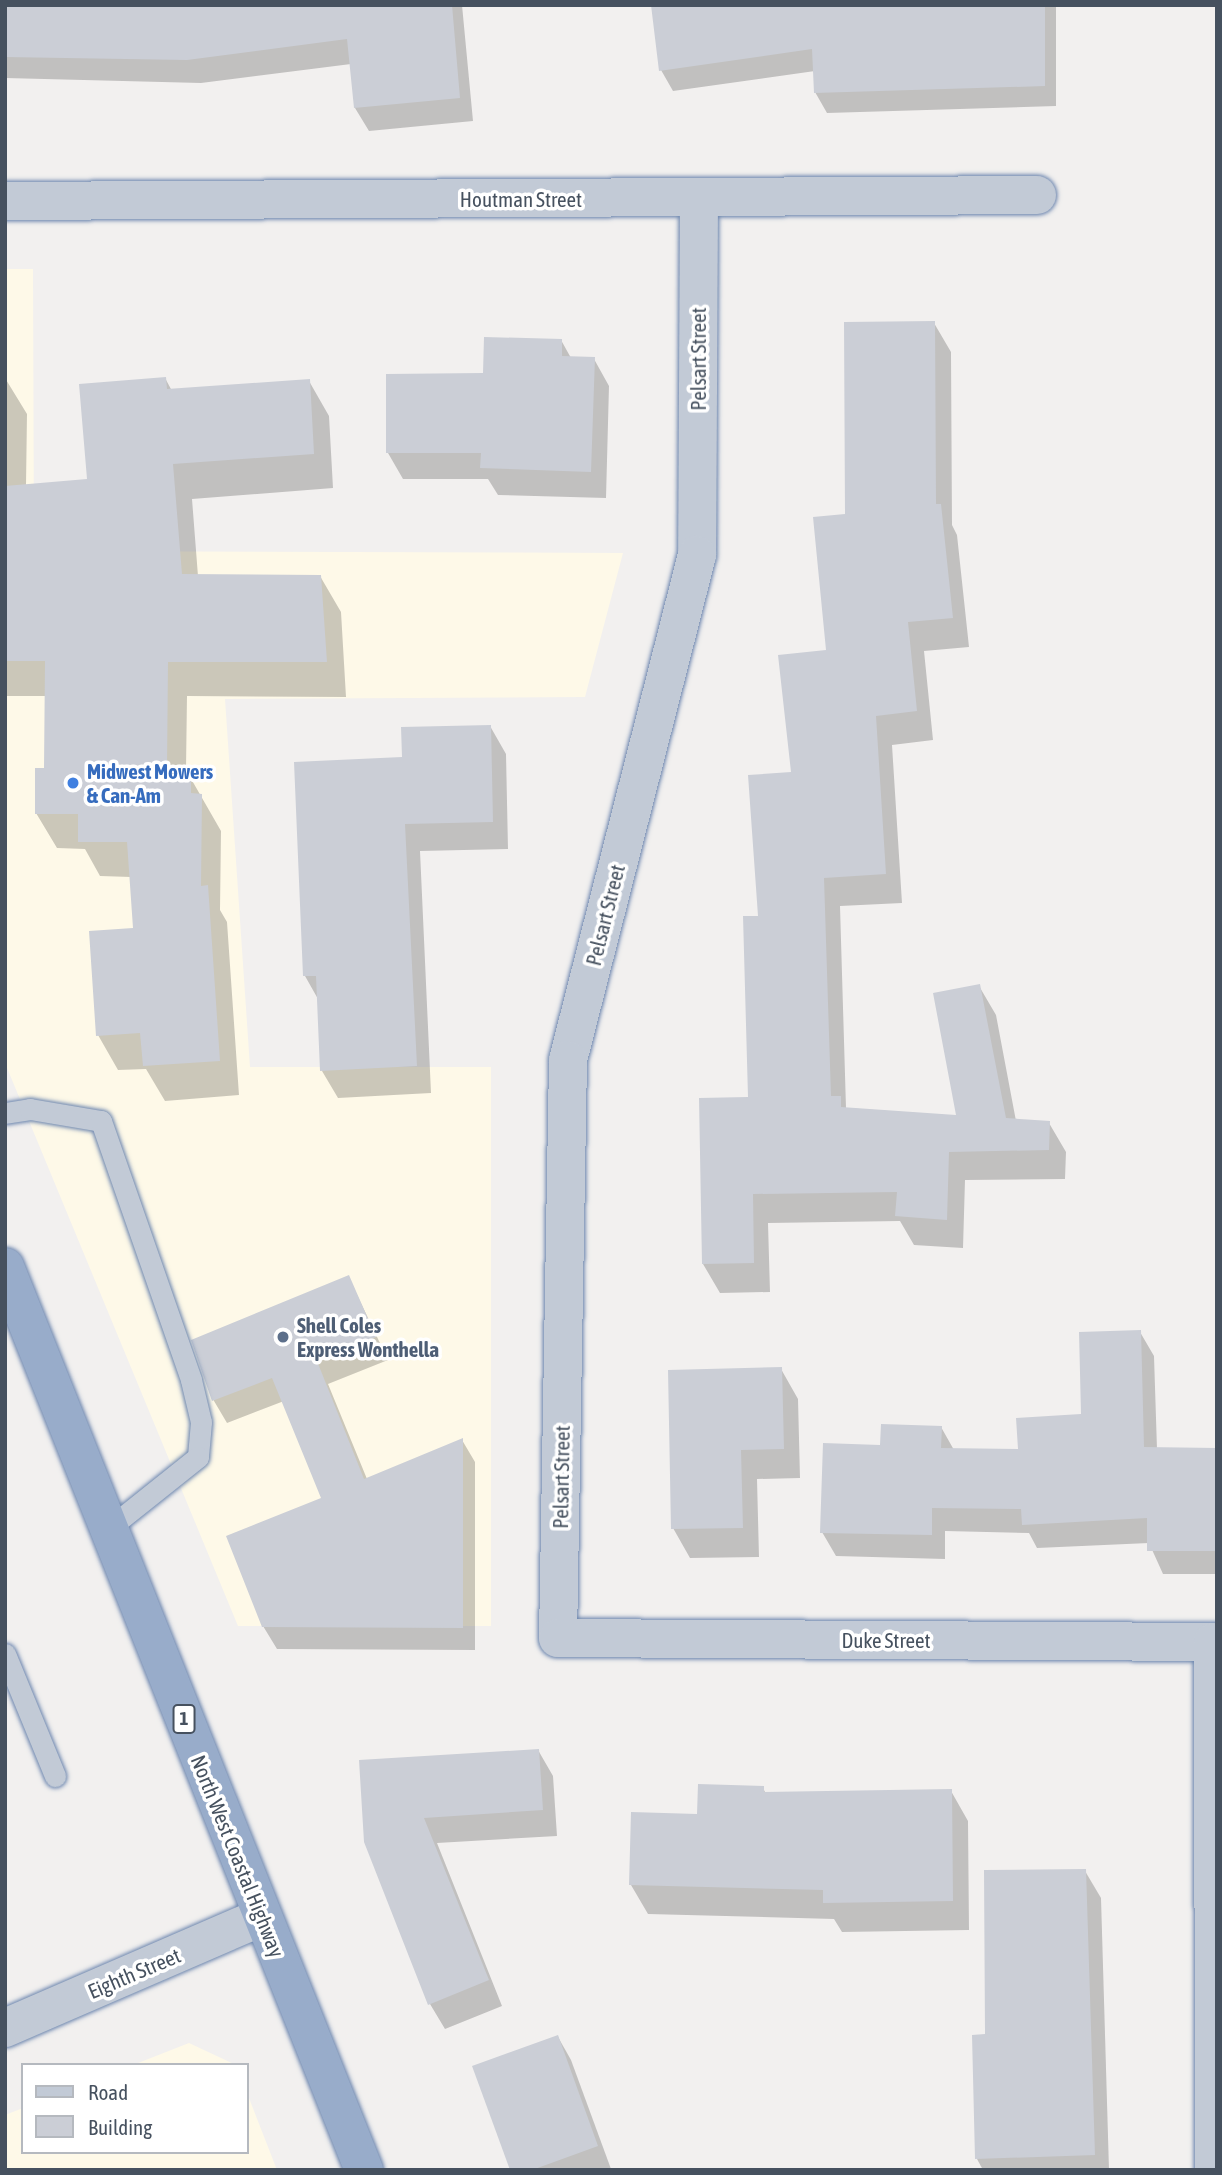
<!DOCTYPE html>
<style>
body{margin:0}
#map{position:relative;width:1222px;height:2175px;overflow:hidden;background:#f2f0ef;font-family:"Asap Condensed",sans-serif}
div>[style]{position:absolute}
.commercial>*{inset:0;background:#fef9e8}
.shadow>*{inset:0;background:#0003}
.building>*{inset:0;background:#cbced6}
.roads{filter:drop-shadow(0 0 2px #6e87af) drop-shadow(0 0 2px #6e87af)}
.service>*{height:21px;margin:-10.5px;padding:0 10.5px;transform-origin:10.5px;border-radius:10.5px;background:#c2cad6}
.minor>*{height:38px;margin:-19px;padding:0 19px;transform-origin:19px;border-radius:19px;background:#c2cad6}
.tertiary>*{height:38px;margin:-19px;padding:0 19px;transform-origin:19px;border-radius:19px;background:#c2cad6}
.trunk>*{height:38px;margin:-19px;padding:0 19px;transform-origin:19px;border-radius:19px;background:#98acca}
.dots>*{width:19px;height:19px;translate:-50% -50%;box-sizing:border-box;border:4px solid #fff;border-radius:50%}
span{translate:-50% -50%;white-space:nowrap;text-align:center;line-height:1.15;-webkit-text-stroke:7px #fff;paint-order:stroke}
.shield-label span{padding:2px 5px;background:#fff;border:2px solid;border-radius:5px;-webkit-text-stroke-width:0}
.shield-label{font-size:19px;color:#46515f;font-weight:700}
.street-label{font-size:21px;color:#46515f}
.shop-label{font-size:21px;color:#366cbe;font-weight:700}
.left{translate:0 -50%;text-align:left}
.service-label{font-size:21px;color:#4e5e75;font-weight:700}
.frame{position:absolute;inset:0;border:7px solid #46515f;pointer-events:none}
.legend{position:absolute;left:21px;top:2063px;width:228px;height:91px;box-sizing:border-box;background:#fff;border:2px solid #b5b9bf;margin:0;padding:9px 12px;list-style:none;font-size:21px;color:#46515f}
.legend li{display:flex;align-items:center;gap:14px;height:35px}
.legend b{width:35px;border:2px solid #b5b9bf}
</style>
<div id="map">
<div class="commercial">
<i style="clip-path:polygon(5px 269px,33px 269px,34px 551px,623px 553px,585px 697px,225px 699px,250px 1067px,491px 1067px,491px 1626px,238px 1626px,5px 1063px)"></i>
<i style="clip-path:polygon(189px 2043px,236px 2065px,133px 2065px)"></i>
<i style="clip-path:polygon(247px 2093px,277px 2170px,5px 2170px,5px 2115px,23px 2108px,23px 2152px,247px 2152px)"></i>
</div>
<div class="shadow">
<i style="clip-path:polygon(5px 5px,462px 5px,473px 121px,369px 131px,355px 108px,351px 64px,201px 83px,5px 78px)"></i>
<i style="clip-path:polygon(652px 5px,1056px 5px,1056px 106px,827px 113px,815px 92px,815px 71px,673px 91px,661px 70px)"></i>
<i style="clip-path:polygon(934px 323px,951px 352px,952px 525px,957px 535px,969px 647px,924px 651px,933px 740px,892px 745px,902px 903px,840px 906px,846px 1108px,958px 1116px,979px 986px,996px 1015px,1016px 1121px,1049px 1123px,1066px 1152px,1065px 1179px,965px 1180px,963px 1248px,914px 1245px,900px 1221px,768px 1223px,770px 1292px,720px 1293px,703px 1264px,750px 1099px,760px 917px,827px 651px,846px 516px)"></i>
<i style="clip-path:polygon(561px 340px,571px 358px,594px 359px,609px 386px,606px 498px,498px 495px,488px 479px,403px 479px,388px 453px,485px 375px)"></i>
<i style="clip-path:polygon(5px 378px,27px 414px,26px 486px,89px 480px,165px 378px,172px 391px,309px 381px,329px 416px,333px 488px,192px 499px,198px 576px,320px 576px,341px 612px,346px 697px,187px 696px,186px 770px,221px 831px,220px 910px,227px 922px,239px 1095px,165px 1101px,146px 1069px,118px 1070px,98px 1035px,135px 929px,131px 877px,100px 876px,85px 849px,57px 848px,36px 813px,46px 770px,46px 696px,5px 696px)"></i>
<i style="clip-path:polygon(490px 726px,506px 754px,508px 849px,420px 851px,431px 1093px,338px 1098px,322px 1071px,318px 999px,305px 976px,404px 759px)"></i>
<i style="clip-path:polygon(349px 1278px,388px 1360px,328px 1384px,367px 1479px,462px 1440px,475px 1462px,475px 1650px,277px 1649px,263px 1626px,323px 1499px,284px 1401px,227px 1423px,214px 1401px,193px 1341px)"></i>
<i style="clip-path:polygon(1140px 1332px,1154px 1356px,1157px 1449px,1217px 1449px,1217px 1574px,1163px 1574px,1149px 1543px,1037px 1548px,1029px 1533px,945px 1531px,945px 1559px,836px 1556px,822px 1532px,882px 1446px,941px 1427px,954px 1450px,1019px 1450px,1083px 1416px)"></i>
<i style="clip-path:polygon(781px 1369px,798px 1399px,800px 1478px,757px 1479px,759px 1557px,690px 1558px,673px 1528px)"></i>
<i style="clip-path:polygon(538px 1750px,553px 1776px,557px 1836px,437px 1843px,502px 2006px,445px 2029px,430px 2004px,366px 1842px)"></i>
<i style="clip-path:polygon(763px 1788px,766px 1794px,951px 1791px,968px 1821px,969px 1930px,842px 1932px,834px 1919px,648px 1914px,631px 1885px,699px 1816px)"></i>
<i style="clip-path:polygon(1085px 1871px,1101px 1898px,1109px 2170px,983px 2170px,977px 2159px,987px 2036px)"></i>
<i style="clip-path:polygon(558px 2037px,571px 2060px,611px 2169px,512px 2170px)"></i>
</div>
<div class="building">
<i style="clip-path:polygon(5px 5px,452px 5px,460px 98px,354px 108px,347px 39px,187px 60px,5px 57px)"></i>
<i style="clip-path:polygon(651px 5px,1045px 5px,1045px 86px,814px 93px,812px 49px,659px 71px)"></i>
<i style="clip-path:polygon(935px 321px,936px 504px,941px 504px,953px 618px,908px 622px,917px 711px,876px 716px,886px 874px,824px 878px,831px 1096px,841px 1096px,841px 1107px,956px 1115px,933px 993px,980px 984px,1006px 1118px,1050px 1121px,1049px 1150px,949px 1152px,947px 1220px,895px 1216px,897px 1192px,753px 1194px,754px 1263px,702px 1264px,699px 1098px,748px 1097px,743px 916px,758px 916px,748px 775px,791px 772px,778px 655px,826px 650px,813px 517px,845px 514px,844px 322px)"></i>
<i style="clip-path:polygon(484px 337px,562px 339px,562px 356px,595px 357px,591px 472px,480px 468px,481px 453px,386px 453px,386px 374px,483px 373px)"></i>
<i style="clip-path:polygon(166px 377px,167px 389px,310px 379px,314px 454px,173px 464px,182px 574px,321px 575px,327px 662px,168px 662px,167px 768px,191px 768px,191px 793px,202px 794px,201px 886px,208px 885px,220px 1061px,143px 1066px,140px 1033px,96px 1036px,89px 931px,133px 928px,127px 842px,78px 842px,78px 814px,35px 814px,35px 768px,44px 768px,45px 661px,5px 661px,5px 486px,87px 479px,79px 384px)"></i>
<i style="clip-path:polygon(491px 725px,493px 822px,405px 824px,417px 1066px,320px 1071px,316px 976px,303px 976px,294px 762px,402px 757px,401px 727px)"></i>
<i style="clip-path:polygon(349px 1275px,376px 1337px,317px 1361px,364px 1479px,463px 1438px,463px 1628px,262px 1627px,226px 1536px,321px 1498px,272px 1378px,212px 1401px,191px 1340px)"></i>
<i style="clip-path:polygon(1141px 1330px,1144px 1447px,1217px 1448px,1217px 1551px,1147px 1551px,1147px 1518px,1022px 1525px,1021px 1509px,932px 1508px,932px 1535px,820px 1533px,823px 1443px,880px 1445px,881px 1424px,942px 1426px,941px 1448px,1018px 1449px,1016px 1418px,1081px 1414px,1079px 1332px)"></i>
<i style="clip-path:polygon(782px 1367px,784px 1449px,741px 1450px,743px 1528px,671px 1529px,668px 1370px)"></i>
<i style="clip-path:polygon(539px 1749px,543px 1810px,424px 1818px,489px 1980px,428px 2005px,364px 1842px,359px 1760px)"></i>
<i style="clip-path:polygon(698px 1784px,764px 1786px,764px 1792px,952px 1789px,953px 1901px,823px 1903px,823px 1890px,629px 1885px,631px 1812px,697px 1814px)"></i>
<i style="clip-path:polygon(1086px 1869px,1095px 2155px,975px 2159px,972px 2035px,985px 2034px,984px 1870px)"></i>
<i style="clip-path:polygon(558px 2035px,598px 2146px,532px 2170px,510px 2170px,472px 2066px)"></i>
</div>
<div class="roads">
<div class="service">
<i style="left:5px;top:1113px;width:25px;rotate:-9deg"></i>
<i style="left:30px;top:1109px;width:72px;rotate:9.6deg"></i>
<i style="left:101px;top:1121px;width:274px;rotate:70.8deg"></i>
<i style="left:191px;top:1380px;width:43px;rotate:76.6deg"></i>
<i style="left:201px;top:1422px;width:35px;rotate:95deg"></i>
<i style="left:198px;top:1457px;width:114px;rotate:141.4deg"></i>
<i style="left:5px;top:1654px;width:132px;rotate:67.7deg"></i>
</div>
<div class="minor">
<i style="left:699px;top:198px;width:357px;rotate:90.3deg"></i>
<i style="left:697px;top:555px;width:521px;rotate:104.33deg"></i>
<i style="left:568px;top:1060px;width:578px;rotate:90.99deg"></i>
<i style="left:558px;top:1638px;width:655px;rotate:0.35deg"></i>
<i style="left:1213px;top:1642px;width:528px;rotate:89.89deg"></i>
<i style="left:5px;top:201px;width:1032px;rotate:-0.33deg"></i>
</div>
<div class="tertiary">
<i style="left:5px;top:2028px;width:280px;rotate:-23.4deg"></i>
</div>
<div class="trunk">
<i style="left:5px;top:1267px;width:972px;rotate:68.32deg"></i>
</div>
</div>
<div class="dots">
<i style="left:73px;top:783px;background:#3f7fe0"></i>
<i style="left:283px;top:1337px;background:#5c6f8a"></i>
</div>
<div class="shield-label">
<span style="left:184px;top:1719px">1</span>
</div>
<div class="street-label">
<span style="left:521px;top:199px">Houtman Street</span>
<span style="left:698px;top:359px;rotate:-90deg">Pelsart Street</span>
<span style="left:605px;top:915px;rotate:-76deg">Pelsart Street</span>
<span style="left:561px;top:1477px;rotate:-89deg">Pelsart Street</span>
<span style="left:886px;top:1640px">Duke Street</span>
<span style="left:238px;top:1856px;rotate:68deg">North West Coastal Highway</span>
<span style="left:134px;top:1973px;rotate:-23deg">Eighth Street</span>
</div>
<div class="shop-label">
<span class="left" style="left:87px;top:783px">Midwest Mowers<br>&amp; Can-Am</span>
</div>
<div class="service-label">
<span class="left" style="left:297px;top:1337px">Shell Coles<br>Express Wonthella</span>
</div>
<div class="frame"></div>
<ul class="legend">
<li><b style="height:9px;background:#c2cad6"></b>Road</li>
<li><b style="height:19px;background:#cbced6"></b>Building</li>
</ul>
</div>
